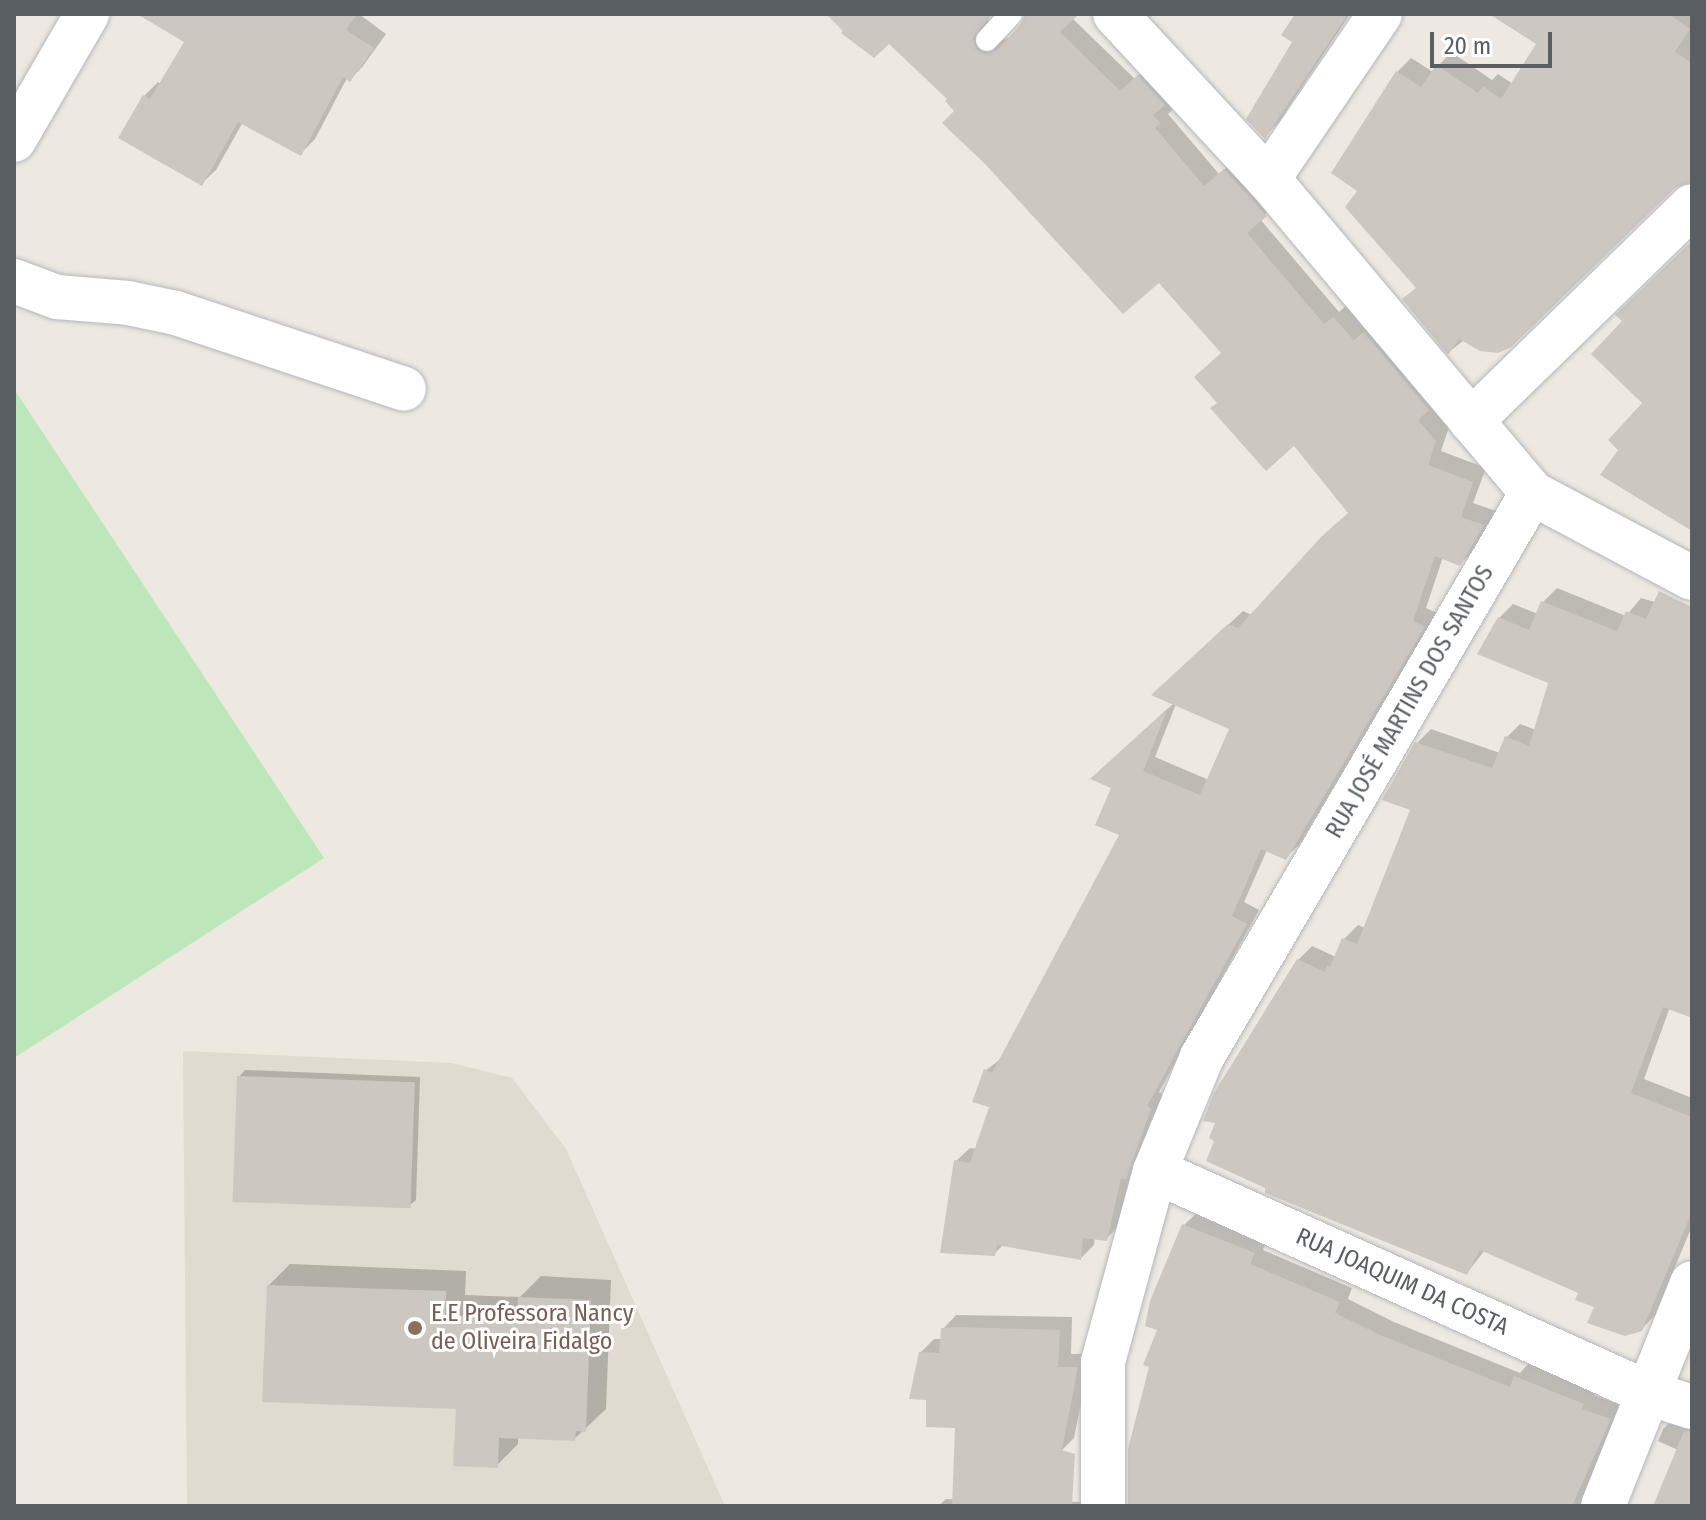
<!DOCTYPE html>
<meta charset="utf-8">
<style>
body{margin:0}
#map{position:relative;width:1706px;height:1520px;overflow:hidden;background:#ede9e0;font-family:"Fira Sans Condensed",sans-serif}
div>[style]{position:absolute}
.education>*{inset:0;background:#dfdbd0}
.green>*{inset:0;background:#bde7ba}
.shadow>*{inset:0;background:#0003}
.building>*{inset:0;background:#cdc7c1;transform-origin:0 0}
.roads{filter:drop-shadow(0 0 2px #b3b7bc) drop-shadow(0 0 2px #b3b7bc)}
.lane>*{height:22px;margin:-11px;padding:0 11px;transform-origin:11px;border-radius:11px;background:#fff}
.street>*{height:44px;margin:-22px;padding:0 22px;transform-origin:22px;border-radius:22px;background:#fff}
.secondary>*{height:44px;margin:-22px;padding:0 22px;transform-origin:22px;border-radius:22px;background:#fff}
.dots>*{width:22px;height:22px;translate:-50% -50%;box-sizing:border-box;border:4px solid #fff;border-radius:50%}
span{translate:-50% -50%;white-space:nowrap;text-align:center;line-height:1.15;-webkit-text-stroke:6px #fff;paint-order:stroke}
.street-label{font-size:24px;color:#595e62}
.education-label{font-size:24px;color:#785e54}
.left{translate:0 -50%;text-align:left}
.frame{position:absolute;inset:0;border:16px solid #595e62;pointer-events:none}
.scale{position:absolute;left:1430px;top:32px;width:122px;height:36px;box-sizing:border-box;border:4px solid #595e62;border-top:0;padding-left:10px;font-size:24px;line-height:28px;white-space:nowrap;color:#595e62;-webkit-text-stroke:6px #fff;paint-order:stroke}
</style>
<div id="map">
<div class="education">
<i style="clip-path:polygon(183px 1051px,452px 1063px,512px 1078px,566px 1149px,725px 1506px,187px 1506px)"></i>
</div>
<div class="green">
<i style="clip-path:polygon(14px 389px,324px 858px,14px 1058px)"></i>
</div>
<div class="shadow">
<i style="clip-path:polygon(169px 14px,359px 14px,386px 34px,363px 66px,350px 80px,347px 78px,315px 139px,301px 153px,243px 122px,216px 170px,202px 183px,144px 96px,158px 82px,161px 84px,187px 41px)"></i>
<i style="clip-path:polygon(evenodd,828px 14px,990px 14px,986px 29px,999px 41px,1011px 37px,1024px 24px,1026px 14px,1076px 14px,1072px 18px,1135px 79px,1152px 63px,1166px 101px,1173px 109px,1168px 114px,1219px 174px,1239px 157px,1279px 201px,1260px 219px,1339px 312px,1347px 305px,1449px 427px,1441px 451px,1486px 468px,1473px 503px,1496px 511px,1474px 550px,1460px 564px,1443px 557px,1426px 608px,1437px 613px,1300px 844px,1286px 857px,1267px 850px,1244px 902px,1259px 910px,1159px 1092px,1163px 1095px,1139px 1164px,1132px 1171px,1120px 1225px,1106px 1239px,1095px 1237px,1094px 1245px,1081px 1258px,1004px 1244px,994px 1254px,956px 1161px,970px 1148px,977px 1149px,991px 1106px,986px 1070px,1002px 1058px,1122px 834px,1106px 766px,1174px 703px,1167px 682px,1243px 611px,1252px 615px,1350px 512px,1294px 444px,1219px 402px,1223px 353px,1159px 280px,957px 111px,950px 99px,889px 41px,846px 31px,828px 14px,1176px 704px,1232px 728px,1209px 780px,1155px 757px,1176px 704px)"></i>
<i style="clip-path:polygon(1297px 14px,1350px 14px,1278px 123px,1265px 136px,1295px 42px)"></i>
<i style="clip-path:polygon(1492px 14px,1692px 14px,1692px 160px,1449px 352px,1417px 287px,1360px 190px,1397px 72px,1411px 58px,1433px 72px,1451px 52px,1492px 80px,1498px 74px,1513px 84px,1539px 44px)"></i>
<i style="clip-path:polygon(1557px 588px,1626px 616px,1641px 598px,1692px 613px,1692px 1016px,1670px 1007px,1644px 1079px,1692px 1098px,1692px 1226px,1655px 1315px,1641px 1330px,1596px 1306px,1581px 1292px,1485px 1250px,1467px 1273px,1298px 960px,1312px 946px,1336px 957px,1344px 939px,1358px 925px,1365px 928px,1412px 809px,1417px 743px,1431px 729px,1500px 753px,1506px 738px,1520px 724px,1536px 730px,1551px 682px,1499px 618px,1513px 604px,1538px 614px,1543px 602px)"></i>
<i style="clip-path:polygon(245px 1070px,420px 1077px,416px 1200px,409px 1206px,239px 1077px)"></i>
<i style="clip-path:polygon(1198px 1212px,1267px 1239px,1263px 1250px,1352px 1288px,1348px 1299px,1394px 1322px,1520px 1373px,1529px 1363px,1597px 1390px,1594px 1395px,1623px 1406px,1582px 1499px,1586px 1501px,1584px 1506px,1144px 1506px,1160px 1329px,1184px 1225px)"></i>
<i style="clip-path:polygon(290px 1264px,466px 1271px,465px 1295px,520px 1297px,541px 1276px,611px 1280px,606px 1409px,574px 1439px,518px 1437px,518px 1444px,497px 1465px,458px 1407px,269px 1285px)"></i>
<i style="clip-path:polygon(956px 1315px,1072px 1317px,1071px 1354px,1091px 1354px,1074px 1438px,1060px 1452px,957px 1426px,928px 1398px,920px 1353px,934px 1339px,942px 1339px,943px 1329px)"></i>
<i style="clip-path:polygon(1677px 1415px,1692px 1416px,1692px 1493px,1678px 1450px,1658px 1441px,1663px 1429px)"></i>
<i style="clip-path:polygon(946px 1499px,1082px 1502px,1081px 1506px,938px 1506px)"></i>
</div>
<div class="building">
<i style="clip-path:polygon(137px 14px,357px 14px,346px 30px,374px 48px,350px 82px,343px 77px,301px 156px,238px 122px,202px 186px,118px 138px,143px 95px,150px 99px,184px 42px)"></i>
<i style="clip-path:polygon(826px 14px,992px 14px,973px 38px,977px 50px,985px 54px,997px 50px,1021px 24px,1025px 14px,1079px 14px,1060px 32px,1120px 91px,1138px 75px,1165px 105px,1153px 115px,1161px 124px,1155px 128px,1204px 186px,1224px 169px,1267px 216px,1247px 233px,1324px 324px,1333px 317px,1354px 340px,1364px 332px,1429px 410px,1418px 420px,1436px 441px,1428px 465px,1473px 482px,1461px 517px,1484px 525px,1460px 566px,1435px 556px,1413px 621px,1425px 627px,1286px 860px,1261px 849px,1232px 916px,1247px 924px,1147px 1106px,1151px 1109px,1126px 1180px,1121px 1178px,1107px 1241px,1083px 1238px,1081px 1260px,997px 1245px,995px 1256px,940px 1253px,954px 1160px,970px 1163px,989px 1107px,972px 1102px,984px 1069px,992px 1073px,1119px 835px,1095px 825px,1111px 788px,1090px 779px,1168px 708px,1143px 771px,1200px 795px,1229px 729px,1151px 695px,1228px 624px,1238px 628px,1322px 536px,1348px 513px,1294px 446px,1266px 471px,1210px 408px,1217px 403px,1194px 377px,1221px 353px,1159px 283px,1123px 314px,985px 164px,942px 123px,954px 111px,945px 101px,947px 99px,889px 44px,874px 58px,841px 33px,843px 31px)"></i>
<i style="clip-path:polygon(1295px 14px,1348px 14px,1265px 139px,1246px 119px,1292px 42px,1281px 35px)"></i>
<i style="clip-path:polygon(1489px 14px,1668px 14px,1690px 29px,1675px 52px,1692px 63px,1692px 182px,1675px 188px,1511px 347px,1498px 353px,1480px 351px,1459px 339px,1448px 355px,1402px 299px,1416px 288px,1345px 207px,1357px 191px,1331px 173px,1396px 71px,1421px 87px,1436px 65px,1478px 93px,1483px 86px,1501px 99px,1536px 44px)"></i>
<i style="clip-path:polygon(1692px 241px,1692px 531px,1600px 475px,1618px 450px,1608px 440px,1642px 403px,1591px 354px,1622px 321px,1615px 315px)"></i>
<i style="clip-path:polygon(1659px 591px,1692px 607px,1692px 1018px,1663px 1007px,1631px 1093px,1692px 1117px,1692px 1212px,1642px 1331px,1625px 1336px,1587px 1323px,1594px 1307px,1575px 1300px,1578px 1293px,1480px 1250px,1467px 1275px,1265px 1193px,1265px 1188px,1206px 1161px,1214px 1141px,1209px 1138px,1215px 1123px,1203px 1121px,1214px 1093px,1297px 959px,1325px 972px,1327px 965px,1330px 967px,1342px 938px,1357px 944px,1410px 810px,1382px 800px,1415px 742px,1492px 768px,1505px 736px,1529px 746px,1548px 683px,1477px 654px,1498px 617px,1529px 630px,1541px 601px,1617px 631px,1626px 611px,1646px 619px)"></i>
<i style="left:237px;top:1076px;width:178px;height:126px;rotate:2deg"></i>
<i style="clip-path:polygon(1182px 1224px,1255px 1253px,1250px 1264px,1340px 1302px,1335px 1313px,1380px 1335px,1510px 1387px,1514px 1376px,1584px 1404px,1582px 1409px,1611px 1419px,1572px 1506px,1128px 1506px,1128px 1449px,1149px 1367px,1143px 1365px,1157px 1330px,1145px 1326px,1150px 1301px)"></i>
<i style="clip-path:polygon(267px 1285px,446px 1291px,445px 1315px,517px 1318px,518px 1297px,591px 1300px,586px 1432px,576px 1431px,575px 1441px,499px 1438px,498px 1468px,453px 1466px,456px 1409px,262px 1402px)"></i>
<i style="clip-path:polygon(956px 1327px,1060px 1330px,1058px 1367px,1078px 1367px,1062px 1450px,1075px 1454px,1072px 1506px,952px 1506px,955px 1428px,926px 1427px,926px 1400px,909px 1399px,919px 1352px,939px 1353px,941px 1328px)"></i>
<i style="clip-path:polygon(1684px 1431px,1692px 1431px,1692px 1506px,1653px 1506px)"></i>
</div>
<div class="roads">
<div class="lane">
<i style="left:987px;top:40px;width:35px;rotate:-47deg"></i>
</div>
<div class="street">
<i style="left:1115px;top:14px;width:225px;rotate:47.2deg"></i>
<i style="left:1268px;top:179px;width:410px;rotate:49.9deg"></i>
<i style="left:1532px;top:493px;width:181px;rotate:28deg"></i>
<i style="left:1268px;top:179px;width:199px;rotate:-55.8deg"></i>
<i style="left:14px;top:281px;width:46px;rotate:20.4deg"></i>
<i style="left:57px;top:297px;width:71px;rotate:4.8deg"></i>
<i style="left:128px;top:303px;width:49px;rotate:11.8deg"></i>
<i style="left:176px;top:313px;width:240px;rotate:18.4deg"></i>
<i style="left:1471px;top:421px;width:308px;rotate:-44.2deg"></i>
<i style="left:1155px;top:1171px;width:541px;rotate:24.24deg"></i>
<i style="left:1648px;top:1393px;width:46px;rotate:17.7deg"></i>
<i style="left:1103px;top:1506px;width:144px;rotate:-90deg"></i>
<i style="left:1103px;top:1362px;width:198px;rotate:-74.8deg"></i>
<i style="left:1155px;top:1171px;width:123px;rotate:-67.6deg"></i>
<i style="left:1202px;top:1057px;width:653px;rotate:-59.67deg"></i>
<i style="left:1603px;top:1506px;width:240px;rotate:-68.2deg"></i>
</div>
<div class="secondary">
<i style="left:14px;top:140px;width:146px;rotate:-59.9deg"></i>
</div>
</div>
<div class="dots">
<i style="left:415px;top:1328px;background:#8d6e63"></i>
</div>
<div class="street-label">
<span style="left:1410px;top:702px;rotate:-60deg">RUA JOSÉ MARTINS DOS SANTOS</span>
<span style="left:1402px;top:1282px;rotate:24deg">RUA JOAQUIM DA COSTA</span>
</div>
<div class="education-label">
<span class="left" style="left:431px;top:1328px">E.E Professora Nancy<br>de Oliveira Fidalgo</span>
</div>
<div class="frame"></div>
<div class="scale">20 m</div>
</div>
